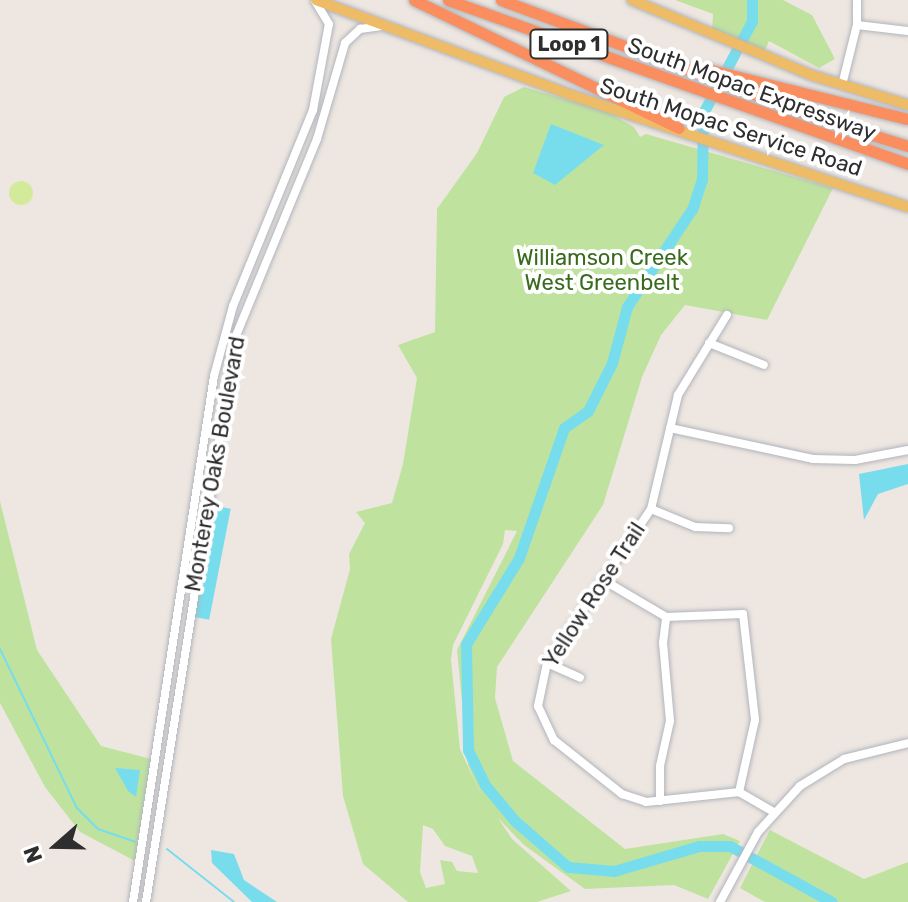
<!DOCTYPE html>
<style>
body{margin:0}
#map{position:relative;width:908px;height:902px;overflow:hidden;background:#eee7e1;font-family:Rubik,sans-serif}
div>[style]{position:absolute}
.green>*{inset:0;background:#bfe39f}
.pitch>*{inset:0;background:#d3ea9b}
.round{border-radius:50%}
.water>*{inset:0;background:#77dded;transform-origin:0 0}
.stream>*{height:2px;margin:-1px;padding:0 1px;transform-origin:1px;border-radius:1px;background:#77dded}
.river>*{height:11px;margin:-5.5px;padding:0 5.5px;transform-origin:5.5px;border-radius:5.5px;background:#77dded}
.roads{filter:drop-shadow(0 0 2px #b1b5bd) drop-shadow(0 0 2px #b1b5bd)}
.minor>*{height:8px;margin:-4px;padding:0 4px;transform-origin:4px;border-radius:4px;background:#fff}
.major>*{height:10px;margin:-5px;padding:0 5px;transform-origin:5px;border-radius:5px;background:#eebc66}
.highway>*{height:11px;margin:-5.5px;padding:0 5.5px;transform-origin:5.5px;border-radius:5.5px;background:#fb8e5f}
span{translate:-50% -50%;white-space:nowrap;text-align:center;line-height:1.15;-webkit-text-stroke:8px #fff;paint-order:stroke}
.shield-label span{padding:2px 6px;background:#fff;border:2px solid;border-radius:6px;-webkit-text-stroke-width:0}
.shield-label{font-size:20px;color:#2e2e2e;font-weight:700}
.street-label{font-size:22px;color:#2e2e2e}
.park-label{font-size:22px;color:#386b1d}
.north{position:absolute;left:16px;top:806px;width:80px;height:80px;-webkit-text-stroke:6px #fff;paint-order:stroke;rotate:250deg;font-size:22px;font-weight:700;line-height:32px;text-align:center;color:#2e2e2e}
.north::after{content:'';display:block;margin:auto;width:28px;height:36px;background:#2e2e2e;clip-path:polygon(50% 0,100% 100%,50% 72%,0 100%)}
</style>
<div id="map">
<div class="green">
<i style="clip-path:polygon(675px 0,783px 0,812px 15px,835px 59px,819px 68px,769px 41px,763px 55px,712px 33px,713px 14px)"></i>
<i style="clip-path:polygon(evenodd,524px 87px,606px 111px,634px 127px,640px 137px,646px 134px,833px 188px,767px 320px,685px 305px,661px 335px,642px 377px,603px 505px,497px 667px,495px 698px,513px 761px,625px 849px,723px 834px,740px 841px,708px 899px,674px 885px,585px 889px,524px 845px,498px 818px,512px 839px,571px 891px,537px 902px,408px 902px,363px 864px,343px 796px,331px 639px,350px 569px,349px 554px,365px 523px,356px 512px,392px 503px,403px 464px,417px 378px,398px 345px,435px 332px,437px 209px,477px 153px,504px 97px,524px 87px,505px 530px,517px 531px,457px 650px,468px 765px,482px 797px,460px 749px,451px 660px,453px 645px,503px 544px,505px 530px,524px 87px,423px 825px,433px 829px,445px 846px,472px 856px,478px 873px,457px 871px,452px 862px,440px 860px,445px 884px,426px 888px,420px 872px,423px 825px)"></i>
<i style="clip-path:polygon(0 501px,37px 650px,101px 746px,155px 760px,139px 863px,80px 832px,45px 787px,0 703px)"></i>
<i style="clip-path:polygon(770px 830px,864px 879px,908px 862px,908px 902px,765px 902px,740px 888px)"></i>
</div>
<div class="pitch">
<i class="round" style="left:9px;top:181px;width:24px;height:24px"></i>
</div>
<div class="water">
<i style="clip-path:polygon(551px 124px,604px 145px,555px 185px,533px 173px)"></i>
<i style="clip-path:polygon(908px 464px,908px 484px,878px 494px,864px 520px,859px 474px)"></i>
<i style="left:216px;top:506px;width:15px;height:113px;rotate:11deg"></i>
<i style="clip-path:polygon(115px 768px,140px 770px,136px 797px,128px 791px)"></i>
<i style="clip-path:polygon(211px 850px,234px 854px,244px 880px,277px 902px,252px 902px,212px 863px)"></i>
</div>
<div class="stream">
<i style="left:0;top:649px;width:177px;rotate:64.2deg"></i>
<i style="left:77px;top:808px;width:30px;rotate:45deg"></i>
<i style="left:98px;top:829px;width:39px;rotate:19deg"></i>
<i style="left:167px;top:849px;width:85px;rotate:38.3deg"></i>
</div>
<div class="river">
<i style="left:752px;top:0;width:21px;rotate:90deg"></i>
<i style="left:752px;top:21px;width:104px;rotate:118deg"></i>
<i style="left:703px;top:113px;width:66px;rotate:90.9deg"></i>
<i style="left:702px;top:179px;width:32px;rotate:108deg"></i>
<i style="left:692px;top:209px;width:118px;rotate:123.6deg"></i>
<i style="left:627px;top:307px;width:58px;rotate:105deg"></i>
<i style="left:612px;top:363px;width:54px;rotate:116.6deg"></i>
<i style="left:588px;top:411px;width:29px;rotate:145deg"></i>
<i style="left:564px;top:428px;width:138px;rotate:109.1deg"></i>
<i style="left:519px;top:558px;width:101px;rotate:121.6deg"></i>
<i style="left:466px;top:644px;width:106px;rotate:88.9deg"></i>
<i style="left:468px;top:750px;width:39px;rotate:64deg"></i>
<i style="left:485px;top:785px;width:47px;rotate:50.2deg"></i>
<i style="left:515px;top:821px;width:70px;rotate:41deg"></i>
<i style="left:568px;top:867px;width:46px;rotate:5deg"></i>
<i style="left:614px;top:871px;width:89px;rotate:-16.4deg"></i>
<i style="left:699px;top:846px;width:31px"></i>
<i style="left:730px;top:846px;width:116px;rotate:28.8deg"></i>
</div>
<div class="roads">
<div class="minor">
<i style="left:857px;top:25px;width:51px;rotate:6.7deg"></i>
<i style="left:842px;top:85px;width:62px;rotate:-76deg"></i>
<i style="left:857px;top:25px;width:25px;rotate:-90deg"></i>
<i style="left:727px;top:315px;width:94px;rotate:121.5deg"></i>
<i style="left:678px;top:395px;width:117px;rotate:103.3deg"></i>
<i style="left:651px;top:509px;width:186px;rotate:124deg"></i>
<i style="left:547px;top:663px;width:44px;rotate:101.8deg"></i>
<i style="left:538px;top:706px;width:38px;rotate:65deg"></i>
<i style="left:554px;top:740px;width:87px;rotate:38.5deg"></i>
<i style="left:622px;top:794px;width:25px;rotate:18deg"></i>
<i style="left:646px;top:802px;width:94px;rotate:-6.1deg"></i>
<i style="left:739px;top:792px;width:38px;rotate:30deg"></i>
<i style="left:709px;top:343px;width:59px;rotate:21.8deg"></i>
<i style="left:670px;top:428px;width:146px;rotate:12.2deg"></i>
<i style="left:813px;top:459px;width:42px;rotate:1.4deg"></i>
<i style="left:855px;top:460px;width:54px;rotate:-10.7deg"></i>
<i style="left:651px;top:509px;width:48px;rotate:22.2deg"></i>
<i style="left:695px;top:527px;width:34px;rotate:2deg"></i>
<i style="left:605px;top:581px;width:71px;rotate:30.5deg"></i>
<i style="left:666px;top:617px;width:77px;rotate:-2.2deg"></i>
<i style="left:743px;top:614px;width:107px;rotate:83.5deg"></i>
<i style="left:755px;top:720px;width:74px;rotate:102.5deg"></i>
<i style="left:547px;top:663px;width:36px;rotate:24deg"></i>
<i style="left:660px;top:801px;width:35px;rotate:-90deg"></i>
<i style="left:660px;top:766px;width:46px;rotate:-77.5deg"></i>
<i style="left:670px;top:721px;width:78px;rotate:-95.1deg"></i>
<i style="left:663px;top:643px;width:26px;rotate:-83deg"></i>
<i style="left:133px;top:902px;width:532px;rotate:-81.25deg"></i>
<i style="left:214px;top:376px;width:73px;rotate:-74.8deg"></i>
<i style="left:233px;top:306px;width:212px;rotate:-67.8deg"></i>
<i style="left:313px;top:110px;width:87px;rotate:-79.5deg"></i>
<i style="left:329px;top:24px;width:27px;rotate:-121deg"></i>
<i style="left:146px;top:902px;width:571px;rotate:-81.03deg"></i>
<i style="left:235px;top:338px;width:215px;rotate:-67.6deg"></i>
<i style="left:317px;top:139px;width:100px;rotate:-73.7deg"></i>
<i style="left:345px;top:43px;width:21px;rotate:-43deg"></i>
<i style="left:360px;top:29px;width:22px;rotate:-8deg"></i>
<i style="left:720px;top:902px;width:80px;rotate:-61.5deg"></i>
<i style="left:758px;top:832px;width:62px;rotate:-47.6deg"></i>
<i style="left:800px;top:786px;width:52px;rotate:-31.5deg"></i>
<i style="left:844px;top:759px;width:66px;rotate:-14deg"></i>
</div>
<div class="major">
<i style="left:316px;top:0;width:272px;rotate:20.4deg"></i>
<i style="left:571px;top:95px;width:355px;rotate:18.4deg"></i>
<i style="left:632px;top:0;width:197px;rotate:22.7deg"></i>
<i style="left:814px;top:76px;width:98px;rotate:17.1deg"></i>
</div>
<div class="highway">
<i style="left:414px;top:0;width:294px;rotate:25.8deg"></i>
<i style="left:448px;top:0;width:488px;rotate:19.6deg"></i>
<i style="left:501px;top:0;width:338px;rotate:20.4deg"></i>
<i style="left:818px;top:118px;width:94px;rotate:17.3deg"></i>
<i style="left:707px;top:69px;width:207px;rotate:14deg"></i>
</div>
</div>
<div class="shield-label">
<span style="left:569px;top:44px">Loop 1</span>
</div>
<div class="street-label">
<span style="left:752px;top:89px;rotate:20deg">South Mopac Expressway</span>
<span style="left:731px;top:127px;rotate:18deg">South Mopac Service Road</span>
<span style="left:215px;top:464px;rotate:-80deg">Monterey Oaks Boulevard</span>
<span style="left:594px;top:595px;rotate:-57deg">Yellow Rose Trail</span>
</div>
<div class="park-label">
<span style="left:602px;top:270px">Williamson Creek<br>West Greenbelt</span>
</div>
<div class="north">N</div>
</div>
